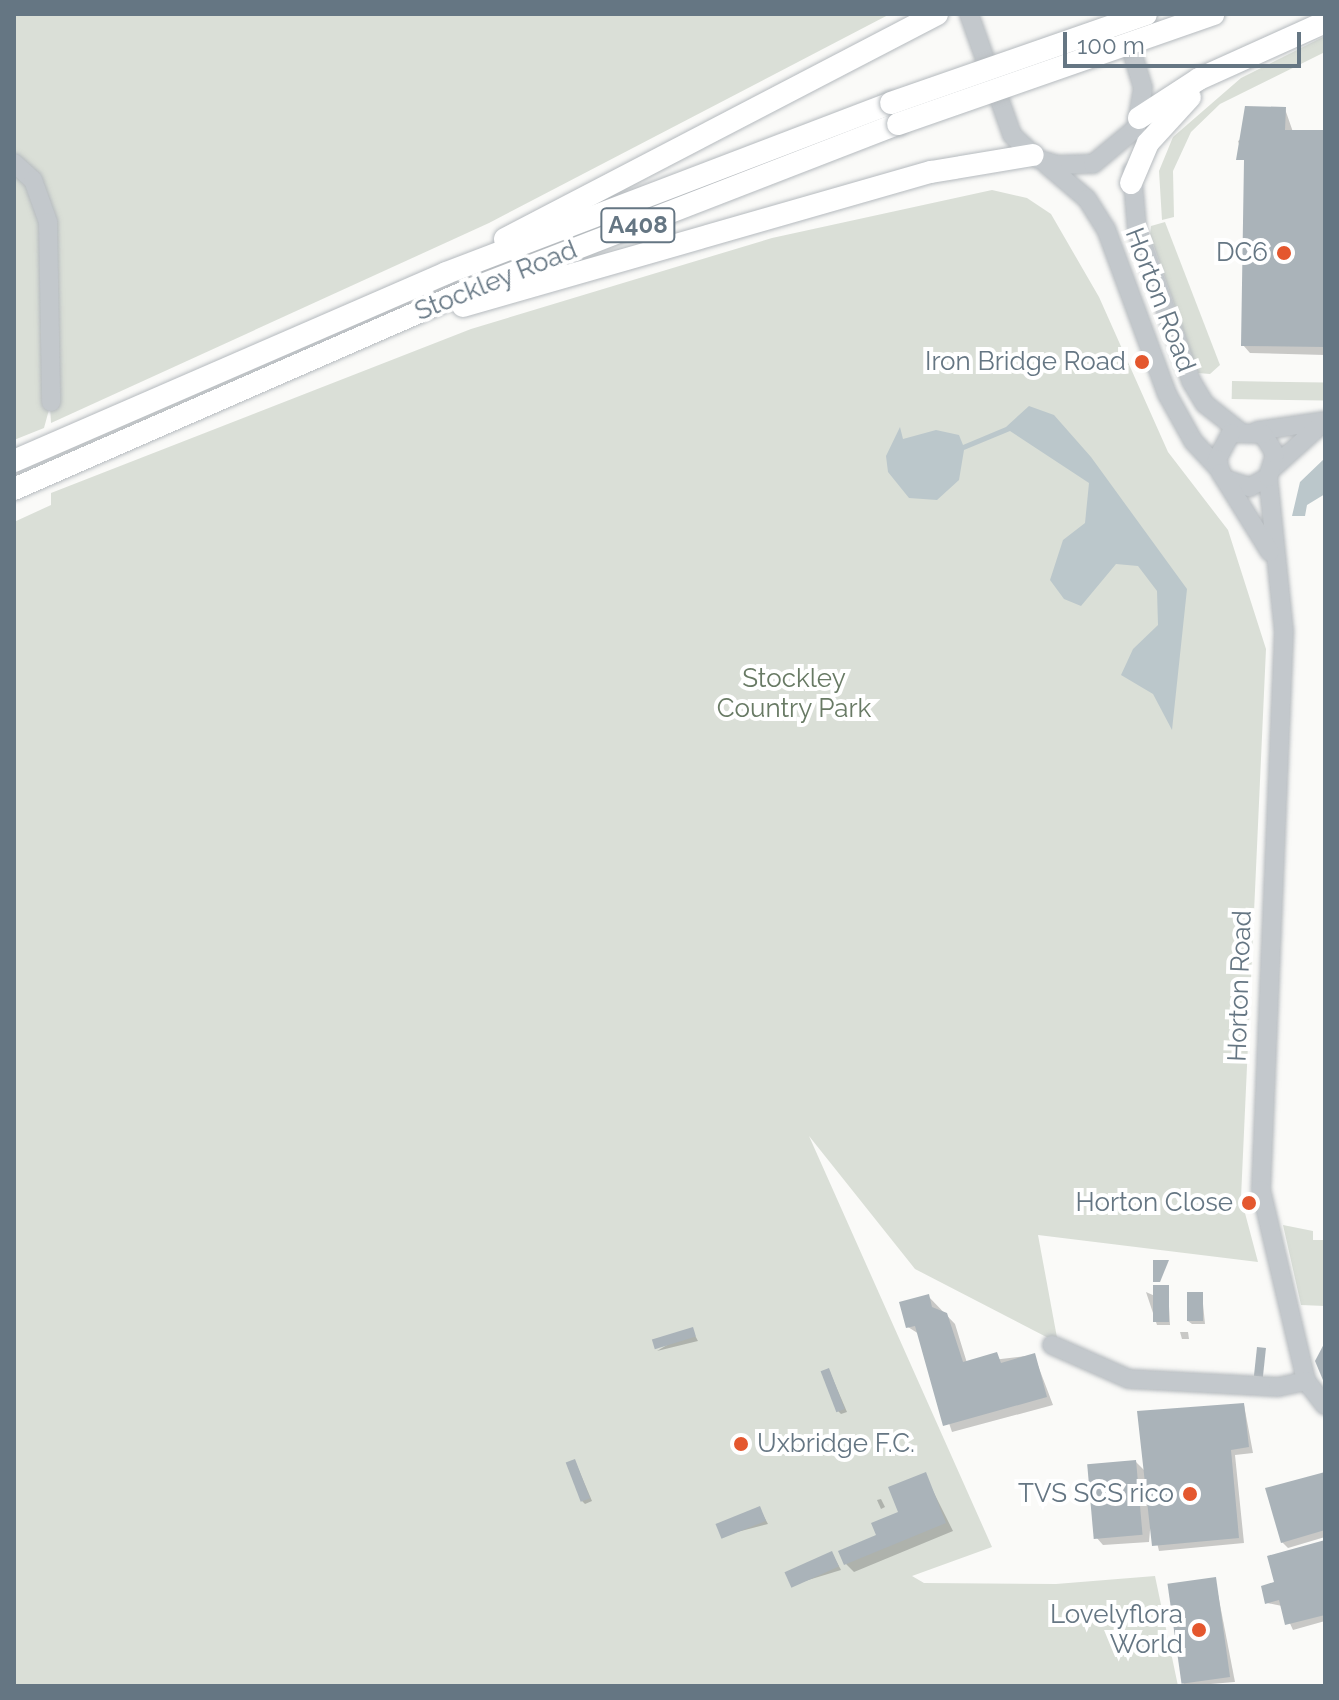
<!DOCTYPE html>
<style>
body{margin:0}
#map{position:relative;width:1339px;height:1700px;overflow:hidden;background:#fafaf8;font-family:Raleway,sans-serif}
div>[style]{position:absolute}
.green>*{inset:0;background:#dadfd7;transform-origin:0 0}
.water>*{inset:0;background:#bbc7cb}
.shadow>*{inset:0;background:#0003}
.building>*{inset:0;background:#aab3b9;transform-origin:0 0}
.roads{filter:drop-shadow(0 0 2px #b5babe) drop-shadow(0 0 2px #b5babe)}
.minor>*{height:18px;margin:-9px;padding:0 9px;transform-origin:9px;border-radius:9px;background:#c3c8cc}
.major>*{height:22px;margin:-11px;padding:0 11px;transform-origin:11px;border-radius:11px;background:#fff}
.bridges{filter:drop-shadow(0 0 2px #b5babe) drop-shadow(0 0 2px #b5babe)}
.major-bridge>*{height:22px;margin:-11px;padding:0 11px;transform-origin:11px;border-radius:11px;background:#fff}
.dots>*{width:22px;height:22px;translate:-50% -50%;box-sizing:border-box;border:4px solid #fff;border-radius:50%}
span{translate:-50% -50%;white-space:nowrap;text-align:center;line-height:1.15;-webkit-text-stroke:8px #fff;paint-order:stroke}
.shield-label span{padding:2px 6px;background:#fff;border:2px solid;border-radius:6px;-webkit-text-stroke-width:0}
.shield-label{font-size:24px;color:#657683;font-weight:700}
.poi-label{font-size:26px;color:#657683}
.right{translate:-100% -50%;text-align:right}
.left{translate:0 -50%;text-align:left}
.street-label{font-size:26px;color:#657683}
.park-label{font-size:26px;color:#687a64}
.frame{position:absolute;inset:0;border:16px solid #657683;pointer-events:none}
.scale{position:absolute;left:1063px;top:32px;width:238px;height:36px;box-sizing:border-box;border:4px solid #657683;border-top:0;padding-left:10px;font-size:24px;line-height:28px;white-space:nowrap;color:#657683;-webkit-text-stroke:6px #fff;paint-order:stroke}
</style>
<div id="map">
<div class="green">
<i style="clip-path:polygon(14px 14px,890px 14px,489px 223px,51px 423px,50px 406px,44px 428px,14px 440px)"></i>
<i style="clip-path:polygon(1325px 36px,1325px 52px,1220px 104px,1191px 132px,1173px 171px,1174px 217px,1162px 220px,1159px 171px,1173px 137px,1241px 78px)"></i>
<i style="clip-path:polygon(992px 190px,1027px 198px,1051px 214px,1099px 297px,1168px 452px,1228px 530px,1266px 649px,1241px 1198px,1258px 1262px,1038px 1235px,1058px 1343px,915px 1269px,809px 1136px,992px 1547px,912px 1576px,924px 1583px,1056px 1584px,1155px 1576px,1178px 1686px,14px 1686px,14px 522px,51px 505px,51px 493px,471px 329px,772px 238px)"></i>
<i style="clip-path:polygon(1165px 222px,1220px 365px,1210px 374px,1198px 373px,1150px 235px,1151px 226px)"></i>
<i style="left:1232px;top:381px;width:93px;height:18px;rotate:1deg"></i>
<i style="clip-path:polygon(1283px 1225px,1313px 1231px,1313px 1240px,1324px 1240px,1325px 1231px,1325px 1306px,1301px 1305px)"></i>
</div>
<div class="water">
<i style="clip-path:polygon(1029px 406px,1054px 415px,1091px 457px,1187px 589px,1172px 730px,1153px 694px,1121px 675px,1133px 649px,1158px 625px,1157px 591px,1138px 566px,1116px 564px,1081px 606px,1064px 599px,1050px 580px,1063px 540px,1085px 523px,1089px 483px,1010px 431px,964px 450px,959px 480px,937px 500px,909px 498px,888px 472px,886px 456px,900px 427px,903px 439px,936px 430px,959px 435px,963px 445px,1006px 427px)"></i>
<i style="clip-path:polygon(1325px 458px,1325px 494px,1307px 505px,1305px 516px,1292px 516px,1300px 482px)"></i>
</div>
<div class="shadow">
<i style="clip-path:polygon(1285px 109px,1293px 132px,1325px 132px,1325px 355px,1250px 353px,1243px 345px,1246px 167px,1238px 141px)"></i>
<i style="clip-path:polygon(1168px 1287px,1170px 1325px,1157px 1325px,1146px 1292px,1155px 1296px)"></i>
<i style="clip-path:polygon(1202px 1294px,1205px 1324px,1192px 1324px,1188px 1321px)"></i>
<i style="clip-path:polygon(928px 1296px,955px 1324px,967px 1363px,1034px 1355px,1053px 1405px,952px 1432px,919px 1334px,908px 1327px)"></i>
<i style="clip-path:polygon(692px 1330px,698px 1341px,657px 1351px)"></i>
<i style="clip-path:polygon(1180px 1332px,1188px 1332px,1189px 1339px,1182px 1339px)"></i>
<i style="clip-path:polygon(829px 1370px,847px 1412px,841px 1414px,838px 1411px)"></i>
<i style="clip-path:polygon(1244px 1405px,1253px 1453px,1235px 1455px,1244px 1543px,1159px 1551px,1151px 1518px,1149px 1542px,1103px 1545px,1096px 1537px,1136px 1462px,1146px 1472px)"></i>
<i style="clip-path:polygon(575px 1461px,592px 1501px,585px 1504px,582px 1501px)"></i>
<i style="clip-path:polygon(1325px 1474px,1325px 1537px,1288px 1548px,1282px 1542px)"></i>
<i style="clip-path:polygon(925px 1475px,953px 1531px,854px 1572px,846px 1564px,901px 1513px)"></i>
<i style="clip-path:polygon(881px 1499px,885px 1507px,881px 1509px,877px 1500px)"></i>
<i style="clip-path:polygon(760px 1509px,768px 1524px,722px 1536px,718px 1524px)"></i>
<i style="clip-path:polygon(1325px 1543px,1325px 1621px,1293px 1630px,1282px 1606px,1267px 1603px)"></i>
<i style="clip-path:polygon(832px 1553px,841px 1570px,792px 1585px)"></i>
<i style="clip-path:polygon(1215px 1579px,1235px 1682px,1186px 1686px,1183px 1683px)"></i>
</div>
<div class="building">
<i style="clip-path:polygon(1245px 106px,1286px 107px,1285px 130px,1325px 130px,1325px 347px,1241px 346px,1244px 160px,1236px 160px)"></i>
<i style="clip-path:polygon(1153px 1260px,1169px 1260px,1160px 1282px,1153px 1282px)"></i>
<i style="left:1153px;top:1285px;width:16px;height:37px"></i>
<i style="left:1187px;top:1292px;width:16px;height:29px"></i>
<i style="clip-path:polygon(929px 1294px,932px 1307px,947px 1313px,963px 1362px,997px 1352px,1001px 1363px,1035px 1353px,1047px 1397px,943px 1426px,915px 1326px,906px 1328px,899px 1302px)"></i>
<i style="left:693px;top:1327px;width:10px;height:43px;rotate:73deg"></i>
<i style="clip-path:polygon(1325px 1342px,1325px 1385px,1315px 1361px)"></i>
<i style="left:1257px;top:1347px;width:9px;height:29px;rotate:6deg"></i>
<i style="left:829px;top:1368px;width:44px;height:9px;rotate:69deg"></i>
<i style="clip-path:polygon(1244px 1403px,1249px 1447px,1231px 1450px,1239px 1538px,1152px 1546px,1137px 1411px)"></i>
<i style="left:575px;top:1459px;width:42px;height:10px;rotate:69deg"></i>
<i style="left:1136px;top:1460px;width:75px;height:49px;rotate:85deg"></i>
<i style="clip-path:polygon(926px 1472px,946px 1523px,844px 1565px,838px 1551px,876px 1535px,871px 1523px,898px 1512px,888px 1487px)"></i>
<i style="clip-path:polygon(1325px 1472px,1325px 1530px,1281px 1543px,1265px 1488px)"></i>
<i style="left:760px;top:1506px;width:16px;height:48px;rotate:68deg"></i>
<i style="clip-path:polygon(1325px 1540px,1325px 1615px,1285px 1625px,1279px 1600px,1265px 1604px,1261px 1586px,1274px 1582px,1267px 1556px)"></i>
<i style="left:832px;top:1551px;width:17px;height:52px;rotate:66deg"></i>
<i style="left:1216px;top:1577px;width:101px;height:49px;rotate:82deg"></i>
</div>
<div class="roads">
<div class="minor">
<i style="left:969px;top:14px;width:128px;rotate:70.4deg"></i>
<i style="left:1012px;top:135px;width:35px;rotate:43deg"></i>
<i style="left:1038px;top:159px;width:21px;rotate:17deg"></i>
<i style="left:1058px;top:165px;width:35px;rotate:-2deg"></i>
<i style="left:1093px;top:164px;width:56px;rotate:-39.9deg"></i>
<i style="left:1136px;top:128px;width:41px;rotate:-80.1deg"></i>
<i style="left:1143px;top:88px;width:59px;rotate:-106.9deg"></i>
<i style="left:14px;top:163px;width:25px;rotate:42deg"></i>
<i style="left:33px;top:180px;width:45px;rotate:70.3deg"></i>
<i style="left:48px;top:222px;width:180px;rotate:89deg"></i>
<i style="left:1047px;top:165px;width:52px;rotate:40.4deg"></i>
<i style="left:1087px;top:199px;width:36px;rotate:58deg"></i>
<i style="left:1106px;top:229px;width:176px;rotate:69.7deg"></i>
<i style="left:1167px;top:394px;width:54px;rotate:61deg"></i>
<i style="left:1193px;top:441px;width:40px;rotate:47deg"></i>
<i style="left:1132px;top:171px;width:58px;rotate:85.1deg"></i>
<i style="left:1137px;top:229px;width:161px;rotate:70.4deg"></i>
<i style="left:1191px;top:381px;width:27px;rotate:59deg"></i>
<i style="left:1205px;top:404px;width:42px;rotate:38.2deg"></i>
<i style="left:1257px;top:431px;width:69px;rotate:-8.4deg"></i>
<i style="left:1274px;top:467px;width:69px;rotate:-42deg"></i>
<i style="left:1268px;top:477px;width:155px;rotate:84.1deg"></i>
<i style="left:1284px;top:631px;width:559px;rotate:92.36deg"></i>
<i style="left:1261px;top:1190px;width:196px;rotate:76.7deg"></i>
<i style="left:1306px;top:1381px;width:31px;rotate:52deg"></i>
<i style="left:1228px;top:480px;width:23px;rotate:18deg"></i>
<i style="left:1250px;top:487px;width:21px;rotate:-29deg"></i>
<i style="left:1268px;top:477px;width:24px;rotate:-73deg"></i>
<i style="left:1275px;top:454px;width:23px;rotate:-121deg"></i>
<i style="left:1263px;top:434px;width:32px;rotate:-178deg"></i>
<i style="left:1231px;top:433px;width:30px;rotate:118deg"></i>
<i style="left:1217px;top:459px;width:15px;rotate:74deg"></i>
<i style="left:1221px;top:473px;width:93px;rotate:58.2deg"></i>
<i style="left:1052px;top:1345px;width:84px;rotate:23.8deg"></i>
<i style="left:1129px;top:1379px;width:149px;rotate:3.1deg"></i>
<i style="left:1278px;top:1387px;width:29px;rotate:-12deg"></i>
</div>
<div class="major">
<i style="left:1139px;top:118px;width:72px;rotate:-33deg"></i>
<i style="left:1199px;top:79px;width:138px;rotate:-24.3deg"></i>
<i style="left:1131px;top:183px;width:43px;rotate:-67deg"></i>
<i style="left:1148px;top:143px;width:62px;rotate:-47.6deg"></i>
<i style="left:505px;top:239px;width:487px;rotate:-27.5deg"></i>
<i style="left:463px;top:306px;width:487px;rotate:-16deg"></i>
<i style="left:931px;top:172px;width:103px;rotate:-9.5deg"></i>
<i style="left:14px;top:461px;width:471px;rotate:-23.5deg"></i>
<i style="left:446px;top:273px;width:476px;rotate:-20.9deg"></i>
<i style="left:14px;top:489px;width:497px;rotate:-23.6deg"></i>
<i style="left:469px;top:290px;width:460px;rotate:-21.2deg"></i>
</div>
</div>
<div class="bridges">
<div class="major-bridge">
<i style="left:891px;top:103px;width:270px;rotate:-19.2deg"></i>
<i style="left:898px;top:124px;width:334px;rotate:-19.2deg"></i>
</div>
</div>
<div class="dots">
<i style="left:1284px;top:253px;background:#e4572e"></i>
<i style="left:1142px;top:362px;background:#e4572e"></i>
<i style="left:1249px;top:1203px;background:#e4572e"></i>
<i style="left:741px;top:1444px;background:#e4572e"></i>
<i style="left:1190px;top:1494px;background:#e4572e"></i>
<i style="left:1199px;top:1630px;background:#e4572e"></i>
</div>
<div class="shield-label">
<span style="left:638px;top:225px">A408</span>
</div>
<div class="poi-label">
<span class="right" style="left:1268px;top:253px">DC6</span>
<span class="right" style="left:1126px;top:362px">Iron Bridge Road</span>
<span class="right" style="left:1233px;top:1203px">Horton Close</span>
<span class="left" style="left:757px;top:1444px">Uxbridge F.C.</span>
<span class="right" style="left:1174px;top:1494px">TVS SCS rico</span>
<span class="right" style="left:1183px;top:1630px">Lovelyflora<br>World</span>
</div>
<div class="street-label">
<span style="left:496px;top:281px;rotate:-22deg">Stockley Road</span>
<span style="left:1160px;top:300px;rotate:69deg">Horton Road</span>
<span style="left:1240px;top:986px;rotate:-88deg">Horton Road</span>
</div>
<div class="park-label">
<span style="left:794px;top:694px">Stockley<br>Country Park</span>
</div>
<div class="frame"></div>
<div class="scale">100 m</div>
</div>
